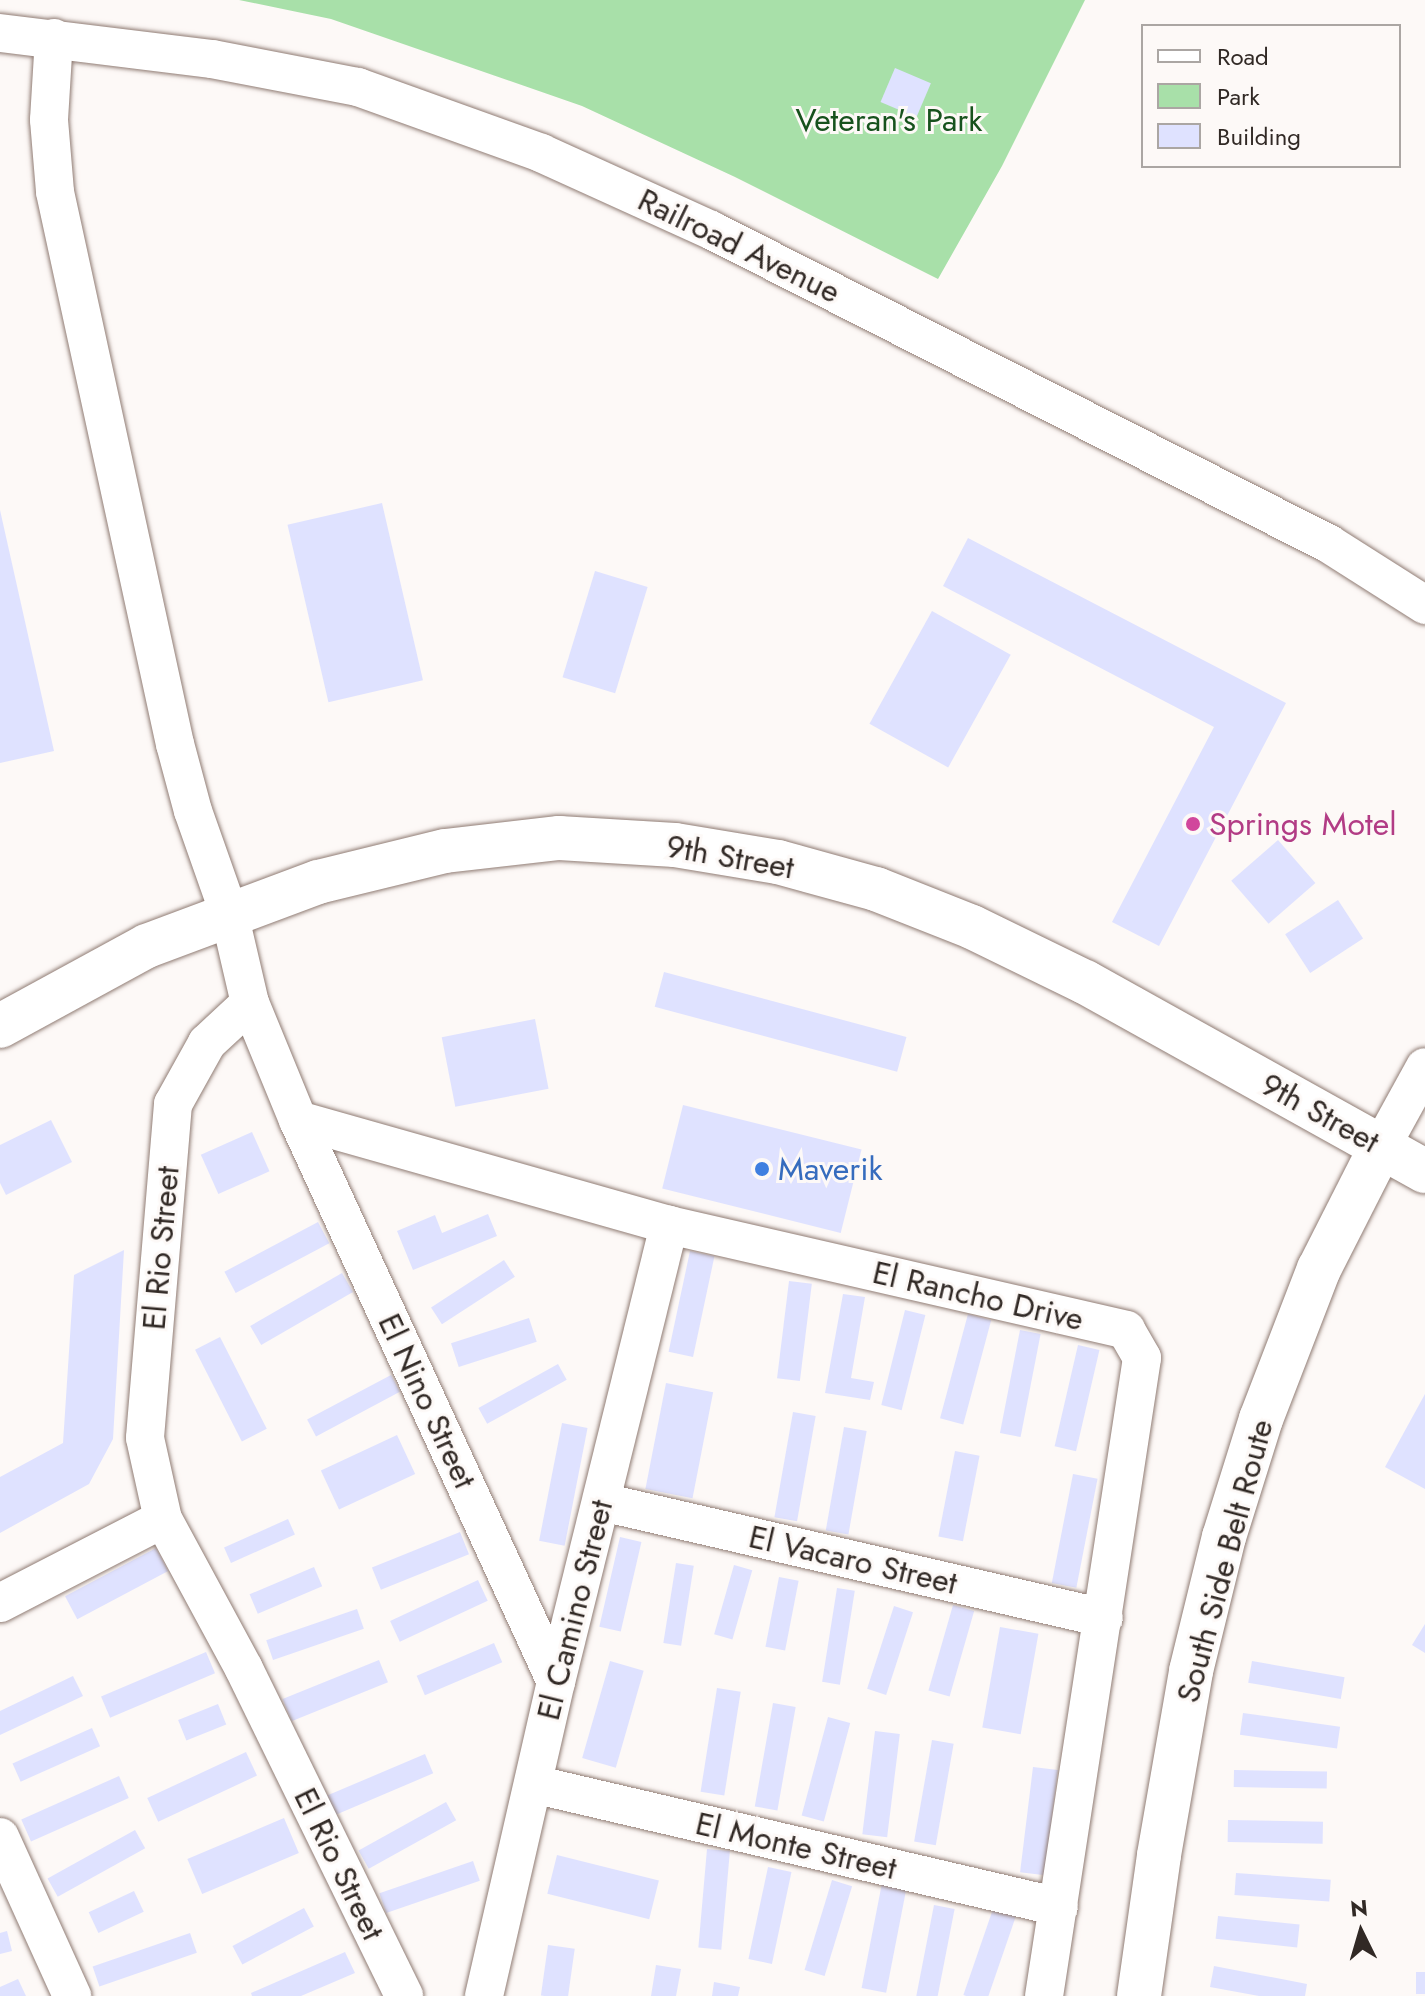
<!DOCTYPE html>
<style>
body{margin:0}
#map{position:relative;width:1425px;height:1996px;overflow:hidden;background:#fdf9f7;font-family:Jost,sans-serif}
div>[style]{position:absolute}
.green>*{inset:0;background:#a8e0a9}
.building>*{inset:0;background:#dfe2ff;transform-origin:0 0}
.roads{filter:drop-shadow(0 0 2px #907c74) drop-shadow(0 0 2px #907c74)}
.minor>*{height:38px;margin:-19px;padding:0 19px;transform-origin:19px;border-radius:19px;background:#fff}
.major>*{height:44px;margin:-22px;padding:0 22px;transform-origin:22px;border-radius:22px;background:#fff}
.dots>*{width:22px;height:22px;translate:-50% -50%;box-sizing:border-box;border:4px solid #fdf9f7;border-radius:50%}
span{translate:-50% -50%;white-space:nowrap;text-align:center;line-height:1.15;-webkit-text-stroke:6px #fdf9f7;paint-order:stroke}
.park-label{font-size:32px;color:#17521d}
.street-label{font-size:32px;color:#312925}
.hotel-label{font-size:32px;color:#b23c85}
.left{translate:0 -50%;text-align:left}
.shop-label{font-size:32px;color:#366cbe}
.legend{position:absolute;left:1141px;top:24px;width:260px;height:144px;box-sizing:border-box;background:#fdf9f7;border:2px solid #aba6a3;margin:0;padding:10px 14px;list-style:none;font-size:24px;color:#312925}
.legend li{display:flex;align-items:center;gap:16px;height:40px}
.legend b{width:40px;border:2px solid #aba6a3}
.north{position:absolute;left:1321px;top:1892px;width:80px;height:80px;-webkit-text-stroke:6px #fdf9f7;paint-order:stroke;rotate:355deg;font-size:22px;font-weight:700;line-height:32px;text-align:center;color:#312925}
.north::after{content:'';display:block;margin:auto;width:28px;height:36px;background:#312925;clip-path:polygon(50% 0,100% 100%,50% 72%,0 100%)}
</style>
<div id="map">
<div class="green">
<i style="clip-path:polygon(239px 0,1085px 0,1002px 166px,938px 279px,735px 177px,582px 106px,331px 19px)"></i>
</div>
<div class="building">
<i style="left:895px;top:68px;width:39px;height:37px;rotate:23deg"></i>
<i style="left:382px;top:503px;width:182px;height:97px;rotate:77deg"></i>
<i style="clip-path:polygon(0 510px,54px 751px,0 763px)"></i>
<i style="clip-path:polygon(968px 538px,1286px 703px,1159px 946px,1112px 922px,1214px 727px,943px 586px)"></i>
<i style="left:595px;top:571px;width:55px;height:111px;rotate:17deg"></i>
<i style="left:932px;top:611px;width:90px;height:129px;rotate:29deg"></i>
<i style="left:1278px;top:840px;width:57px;height:62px;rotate:49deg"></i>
<i style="left:1338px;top:900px;width:46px;height:63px;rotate:57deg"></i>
<i style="left:664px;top:972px;width:251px;height:36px;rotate:15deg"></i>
<i style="left:535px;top:1019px;width:71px;height:95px;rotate:79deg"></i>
<i style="left:683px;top:1105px;width:184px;height:86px;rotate:14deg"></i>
<i style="clip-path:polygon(51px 1120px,72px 1162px,6px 1195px,0 1183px,0 1145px)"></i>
<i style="left:252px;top:1132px;width:43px;height:56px;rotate:66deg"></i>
<i style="clip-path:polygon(488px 1214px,497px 1236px,413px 1270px,397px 1231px,435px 1215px,442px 1233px)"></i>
<i style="left:318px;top:1222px;width:24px;height:106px;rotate:62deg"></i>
<i style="clip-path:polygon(124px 1250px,113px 1439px,89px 1484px,0 1533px,0 1477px,63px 1443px,74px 1275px)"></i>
<i style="left:690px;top:1251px;width:25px;height:103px;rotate:12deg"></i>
<i style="left:504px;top:1260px;width:20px;height:87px;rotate:57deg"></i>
<i style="left:342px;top:1273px;width:22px;height:106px;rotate:60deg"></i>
<i style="left:789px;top:1281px;width:23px;height:98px;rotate:7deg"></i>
<i style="clip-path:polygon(843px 1294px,865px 1297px,851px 1378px,874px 1382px,870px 1400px,825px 1393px)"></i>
<i style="left:905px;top:1310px;width:21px;height:98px;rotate:14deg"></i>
<i style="left:968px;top:1314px;width:24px;height:108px;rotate:15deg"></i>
<i style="left:529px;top:1318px;width:25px;height:82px;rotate:72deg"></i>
<i style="left:1020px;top:1330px;width:21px;height:105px;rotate:11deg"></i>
<i style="left:220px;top:1337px;width:103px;height:28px;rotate:63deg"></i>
<i style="left:1078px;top:1345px;width:22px;height:104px;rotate:13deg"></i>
<i style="left:558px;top:1364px;width:18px;height:91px;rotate:61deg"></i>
<i style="left:391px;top:1375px;width:19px;height:95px;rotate:62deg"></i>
<i style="left:666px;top:1383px;width:48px;height:108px;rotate:11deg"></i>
<i style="clip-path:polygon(1425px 1394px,1425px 1489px,1385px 1467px)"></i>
<i style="left:793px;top:1412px;width:23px;height:107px;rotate:10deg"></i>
<i style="left:562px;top:1423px;width:26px;height:120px;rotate:11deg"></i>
<i style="left:844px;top:1427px;width:23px;height:105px;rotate:10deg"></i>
<i style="left:397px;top:1435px;width:43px;height:84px;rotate:65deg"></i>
<i style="left:955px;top:1451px;width:25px;height:87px;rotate:11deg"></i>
<i style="left:1073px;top:1474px;width:25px;height:111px;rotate:11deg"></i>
<i style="left:288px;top:1519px;width:17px;height:70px;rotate:66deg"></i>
<i style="left:460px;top:1532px;width:24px;height:95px;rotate:68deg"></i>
<i style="left:620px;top:1537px;width:22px;height:92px;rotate:13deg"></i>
<i style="left:156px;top:1548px;width:26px;height:103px;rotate:62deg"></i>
<i style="left:676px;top:1563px;width:18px;height:81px;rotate:9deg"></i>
<i style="left:734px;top:1565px;width:19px;height:72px;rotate:16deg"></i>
<i style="left:314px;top:1567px;width:21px;height:70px;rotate:67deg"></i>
<i style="left:779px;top:1577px;width:20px;height:71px;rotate:11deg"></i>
<i style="left:478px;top:1580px;width:23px;height:97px;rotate:65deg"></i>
<i style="left:837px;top:1588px;width:18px;height:95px;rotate:9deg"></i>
<i style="left:953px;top:1605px;width:22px;height:89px;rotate:16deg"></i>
<i style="left:894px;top:1606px;width:20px;height:87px;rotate:18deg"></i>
<i style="left:357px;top:1609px;width:21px;height:96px;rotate:71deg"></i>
<i style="clip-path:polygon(1425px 1624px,1425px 1653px,1412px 1645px)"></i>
<i style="left:1000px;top:1627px;width:39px;height:102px;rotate:10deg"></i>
<i style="left:494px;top:1643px;width:21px;height:84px;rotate:67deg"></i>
<i style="left:206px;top:1652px;width:23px;height:114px;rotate:67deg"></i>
<i style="left:379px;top:1660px;width:24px;height:104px;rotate:68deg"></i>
<i style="left:610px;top:1661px;width:35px;height:101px;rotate:16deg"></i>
<i style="left:1252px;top:1661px;width:94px;height:22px;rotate:10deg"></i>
<i style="clip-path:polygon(73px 1676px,83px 1696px,0 1735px,0 1711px)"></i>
<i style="left:717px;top:1688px;width:24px;height:105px;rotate:9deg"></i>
<i style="left:773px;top:1703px;width:23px;height:105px;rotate:10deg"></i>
<i style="left:218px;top:1704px;width:22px;height:43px;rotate:68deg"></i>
<i style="left:1243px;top:1713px;width:98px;height:22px;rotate:8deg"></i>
<i style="left:828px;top:1717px;width:23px;height:102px;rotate:15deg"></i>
<i style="left:92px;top:1728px;width:20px;height:87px;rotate:66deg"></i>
<i style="left:875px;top:1731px;width:25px;height:104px;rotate:7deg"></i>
<i style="left:932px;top:1740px;width:22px;height:103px;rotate:10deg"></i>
<i style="left:246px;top:1752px;width:26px;height:109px;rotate:65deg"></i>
<i style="left:425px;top:1754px;width:21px;height:107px;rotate:67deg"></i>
<i style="left:1033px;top:1767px;width:25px;height:106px;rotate:7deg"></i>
<i style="left:1234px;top:1770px;width:93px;height:17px;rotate:1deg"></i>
<i style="left:119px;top:1776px;width:24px;height:107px;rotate:66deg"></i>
<i style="left:446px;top:1802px;width:21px;height:100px;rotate:61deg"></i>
<i style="left:284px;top:1818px;width:38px;height:105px;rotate:67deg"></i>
<i style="left:1228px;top:1820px;width:95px;height:22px;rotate:1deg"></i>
<i style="left:135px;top:1830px;width:21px;height:100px;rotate:61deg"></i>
<i style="left:707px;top:1849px;width:23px;height:99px;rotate:5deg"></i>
<i style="left:557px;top:1855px;width:105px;height:40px;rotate:14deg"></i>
<i style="left:473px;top:1861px;width:21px;height:99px;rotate:71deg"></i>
<i style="left:768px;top:1867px;width:24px;height:94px;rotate:12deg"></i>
<i style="left:1236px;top:1873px;width:95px;height:22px;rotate:4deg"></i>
<i style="left:832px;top:1880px;width:21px;height:94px;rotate:17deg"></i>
<i style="left:882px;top:1883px;width:25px;height:107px;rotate:11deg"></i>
<i style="left:134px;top:1891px;width:23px;height:50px;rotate:65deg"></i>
<i style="left:934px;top:1905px;width:21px;height:93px;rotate:11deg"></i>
<i style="left:304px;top:1908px;width:21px;height:81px;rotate:62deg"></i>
<i style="left:993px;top:1909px;width:24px;height:91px;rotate:19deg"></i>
<i style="left:1218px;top:1916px;width:82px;height:23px;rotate:6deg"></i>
<i style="clip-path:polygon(7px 1931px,12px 1951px,0 1954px,0 1933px)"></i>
<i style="left:190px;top:1933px;width:21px;height:103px;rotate:71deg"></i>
<i style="left:548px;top:1945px;width:27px;height:51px;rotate:8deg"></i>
<i style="clip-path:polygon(345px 1952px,355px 1973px,301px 1996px,252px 1996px,251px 1993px)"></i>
<i style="clip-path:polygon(656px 1965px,681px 1969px,676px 1996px,651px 1996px)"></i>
<i style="clip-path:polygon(1214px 1966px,1307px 1984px,1305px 1996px,1259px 1996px,1210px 1987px)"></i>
<i style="left:1416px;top:1972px;width:9px;height:22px"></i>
<i style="clip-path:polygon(18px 1979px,26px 1996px,0 1996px,0 1987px)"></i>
<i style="clip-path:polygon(714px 1982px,740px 1987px,738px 1996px,712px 1996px)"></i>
</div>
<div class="roads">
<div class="minor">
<i style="left:0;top:33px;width:214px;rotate:7deg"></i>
<i style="left:212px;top:59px;width:149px;rotate:10.9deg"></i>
<i style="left:358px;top:87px;width:195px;rotate:19.8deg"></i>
<i style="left:541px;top:153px;width:187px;rotate:24.4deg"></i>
<i style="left:711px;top:230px;width:693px;rotate:26.93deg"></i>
<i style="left:1329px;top:544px;width:114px;rotate:32.4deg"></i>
<i style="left:54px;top:38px;width:82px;rotate:93.5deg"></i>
<i style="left:49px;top:120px;width:72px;rotate:85.2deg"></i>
<i style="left:55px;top:192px;width:565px;rotate:77.74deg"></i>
<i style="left:175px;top:744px;width:69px;rotate:75deg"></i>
<i style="left:193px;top:811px;width:108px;rotate:70.6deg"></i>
<i style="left:229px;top:913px;width:92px;rotate:76.9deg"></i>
<i style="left:250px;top:1003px;width:126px;rotate:67.7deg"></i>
<i style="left:298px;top:1120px;width:386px;rotate:15.8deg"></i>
<i style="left:669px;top:1225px;width:469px;rotate:12.9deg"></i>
<i style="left:1126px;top:1330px;width:32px;rotate:60deg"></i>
<i style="left:1142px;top:1358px;width:645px;rotate:98.73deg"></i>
<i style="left:250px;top:1003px;width:59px;rotate:137.1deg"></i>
<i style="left:207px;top:1043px;width:70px;rotate:119.1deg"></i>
<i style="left:173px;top:1104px;width:335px;rotate:94.8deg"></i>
<i style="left:145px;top:1438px;width:83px;rotate:77.5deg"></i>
<i style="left:163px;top:1519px;width:170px;rotate:61.6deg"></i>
<i style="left:244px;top:1669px;width:364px;rotate:63.9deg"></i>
<i style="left:298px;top:1120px;width:618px;rotate:65.34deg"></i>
<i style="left:1381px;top:1147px;width:91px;rotate:-61.2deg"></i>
<i style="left:602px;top:1502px;width:515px;rotate:13.01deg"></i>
<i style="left:0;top:1603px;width:183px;rotate:-27.3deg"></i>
<i style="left:533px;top:1784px;width:540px;rotate:13.16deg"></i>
<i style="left:0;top:1837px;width:175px;rotate:65.6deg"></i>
<i style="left:484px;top:1996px;width:322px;rotate:-77.1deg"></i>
<i style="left:556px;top:1682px;width:471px;rotate:-76.1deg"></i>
</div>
<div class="major">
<i style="left:0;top:1026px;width:167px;rotate:-28.6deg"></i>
<i style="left:147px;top:946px;width:183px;rotate:-20.5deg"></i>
<i style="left:318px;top:882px;width:131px;rotate:-13.7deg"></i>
<i style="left:445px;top:851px;width:115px;rotate:-6.5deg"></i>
<i style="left:559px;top:838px;width:116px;rotate:3.5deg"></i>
<i style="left:675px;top:845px;width:104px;rotate:9.4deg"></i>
<i style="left:778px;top:862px;width:102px;rotate:15.4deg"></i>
<i style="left:876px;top:889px;width:103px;rotate:21.6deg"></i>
<i style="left:972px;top:927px;width:126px;rotate:26deg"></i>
<i style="left:1085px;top:982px;width:389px;rotate:29.1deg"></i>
<i style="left:1139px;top:1996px;width:142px;rotate:-81.9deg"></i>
<i style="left:1159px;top:1855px;width:187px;rotate:-80.1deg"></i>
<i style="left:1191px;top:1671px;width:138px;rotate:-76.2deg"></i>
<i style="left:1224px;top:1537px;width:124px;rotate:-72.6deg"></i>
<i style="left:1261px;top:1419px;width:161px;rotate:-68.9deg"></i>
<i style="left:1319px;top:1269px;width:137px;rotate:-63.1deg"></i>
</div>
</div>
<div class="dots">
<i style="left:1193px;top:824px;background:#d1479c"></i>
<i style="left:762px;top:1169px;background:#3f7fe0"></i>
</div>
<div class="park-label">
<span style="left:889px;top:120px">Veteran's Park</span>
</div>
<div class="street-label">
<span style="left:739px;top:246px;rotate:26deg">Railroad Avenue</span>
<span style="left:730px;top:857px;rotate:10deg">9th Street</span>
<span style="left:1320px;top:1113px;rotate:29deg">9th Street</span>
<span style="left:161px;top:1248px;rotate:-85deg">El Rio Street</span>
<span style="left:978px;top:1296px;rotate:13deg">El Rancho Drive</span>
<span style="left:427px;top:1401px;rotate:65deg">El Nino Street</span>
<span style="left:853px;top:1560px;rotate:13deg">El Vacaro Street</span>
<span style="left:1225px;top:1561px;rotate:-75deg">South Side Belt Route</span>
<span style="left:575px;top:1610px;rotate:-76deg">El Camino Street</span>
<span style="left:796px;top:1846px;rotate:13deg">El Monte Street</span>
<span style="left:339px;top:1864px;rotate:64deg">El Rio Street</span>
</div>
<div class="hotel-label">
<span class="left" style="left:1209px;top:824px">Springs Motel</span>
</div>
<div class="shop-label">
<span class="left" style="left:778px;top:1169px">Maverik</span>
</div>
<ul class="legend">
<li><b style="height:10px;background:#fff"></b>Road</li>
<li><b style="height:22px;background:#a8e0a9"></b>Park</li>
<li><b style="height:22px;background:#dfe2ff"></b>Building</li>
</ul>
<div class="north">N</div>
</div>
